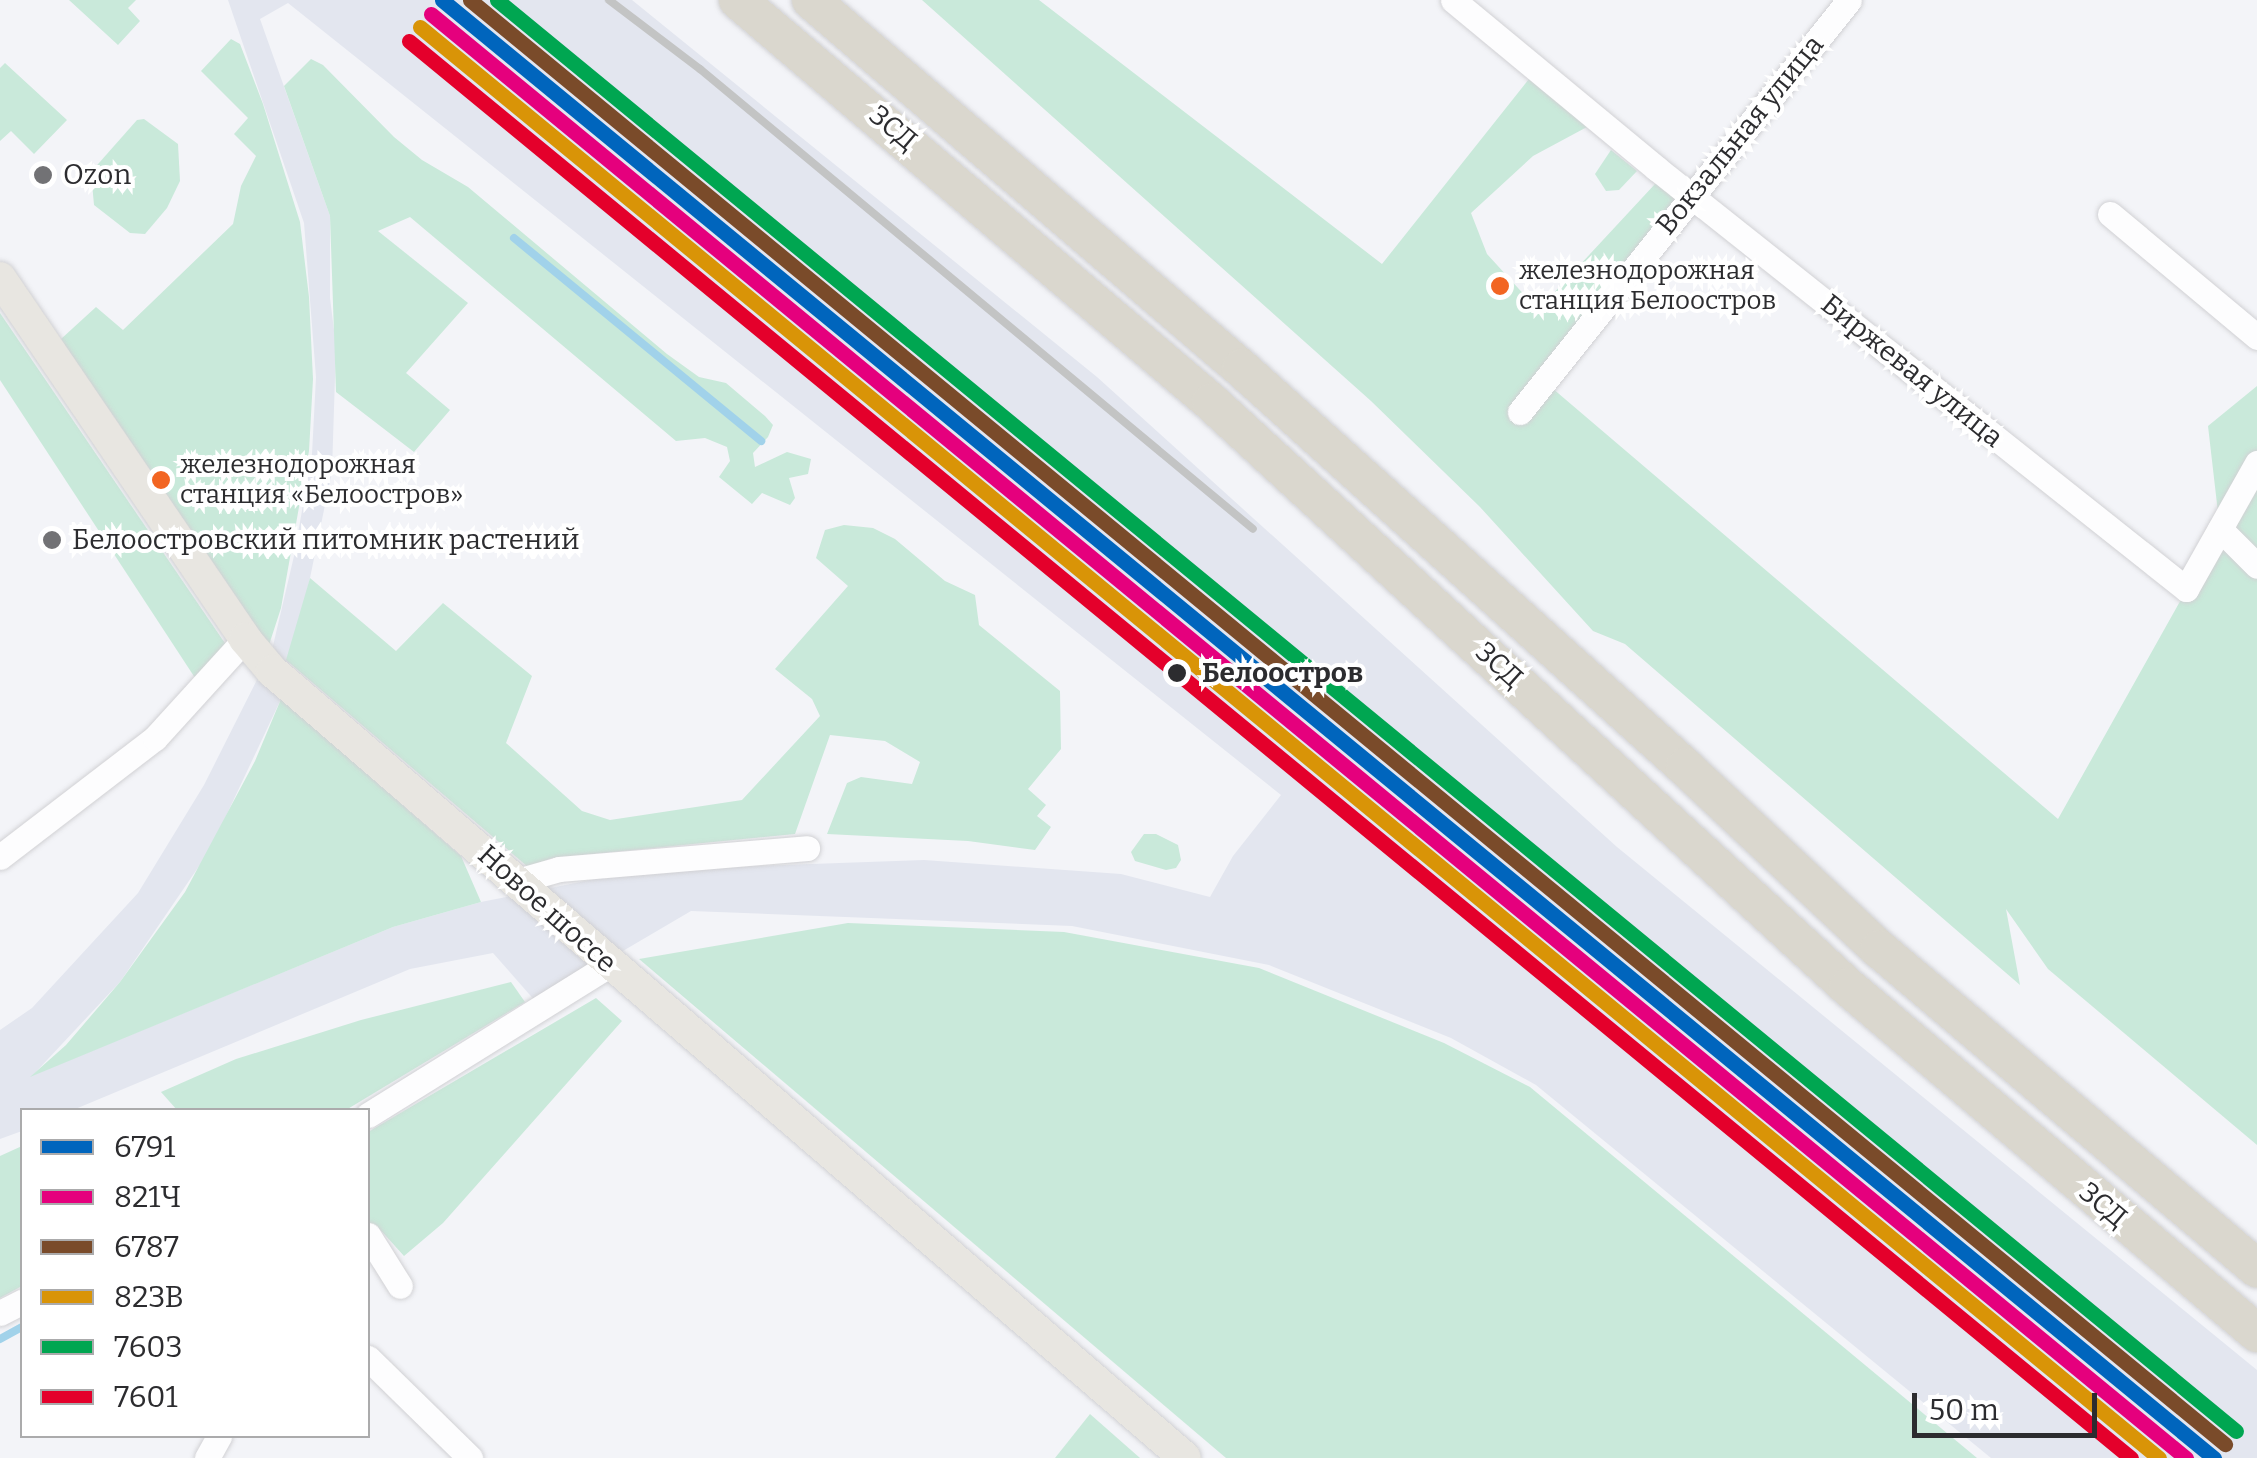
<!DOCTYPE html>
<meta charset="utf-8">
<style>
body{margin:0}
#map{position:relative;width:2257px;height:1458px;overflow:hidden;background:#f3f4f8;font-family:Bitter,serif}
div>[style]{position:absolute}
.built>*{inset:0;background:#e3e6ef}
.green>*{inset:0;background:#c9e9da}
.stream>*{height:8px;margin:-4px;padding:0 4px;transform-origin:4px;border-radius:4px;background:#a1d2ea}
.roads{filter:drop-shadow(0 0 2px #d1d1d4) drop-shadow(0 0 2px #d1d1d4)}
.minor>*{height:25px;margin:-12.5px;padding:0 12.5px;transform-origin:12.5px;border-radius:12.5px;background:#fdfdfe}
.major>*{height:32px;margin:-16px;padding:0 16px;transform-origin:16px;border-radius:16px;background:#e8e6e1}
.highway>*{height:38px;margin:-19px;padding:0 19px;transform-origin:19px;border-radius:19px;background:#dad7ce}
.rail>*{height:8px;margin:-4px;padding:0 4px;transform-origin:4px;border-radius:4px;background:#c3c4c4}
.rail-1>*{height:15px;margin:-7.5px;padding:0 7.5px;transform-origin:7.5px;border-radius:7.5px;background:#0065bd}
.rail-2>*{height:15px;margin:-7.5px;padding:0 7.5px;transform-origin:7.5px;border-radius:7.5px;background:#e5007d}
.rail-3>*{height:15px;margin:-7.5px;padding:0 7.5px;transform-origin:7.5px;border-radius:7.5px;background:#7a4b2a}
.rail-4>*{height:15px;margin:-7.5px;padding:0 7.5px;transform-origin:7.5px;border-radius:7.5px;background:#d99407}
.rail-5>*{height:15px;margin:-7.5px;padding:0 7.5px;transform-origin:7.5px;border-radius:7.5px;background:#00a651}
.rail-6>*{height:15px;margin:-7.5px;padding:0 7.5px;transform-origin:7.5px;border-radius:7.5px;background:#e4002b}
.dots>*{width:28px;height:28px;translate:-50% -50%;box-sizing:border-box;border:5px solid #fff;border-radius:50%}
span{translate:-50% -50%;white-space:nowrap;text-align:center;line-height:1.15;-webkit-text-stroke:8px #fff;paint-order:stroke}
.bus-label{font-size:26px;color:#2c2c2f}
.left{translate:0 -50%;text-align:left}
.street-label{font-size:28px;color:#2c2c2f}
.poi-label{font-size:28px;color:#2c2c2f}
.stop-label{font-size:28px;color:#2c2c2f;font-weight:700}
.legend{position:absolute;left:20px;top:1108px;width:350px;height:330px;box-sizing:border-box;background:#fff;border:2px solid #ababac;margin:0;padding:12px 18px;list-style:none;font-size:30px;color:#2c2c2f}
.legend li{display:flex;align-items:center;gap:20px;height:50px}
.legend b{width:50px;border:2px solid #ababac}
.scale{position:absolute;left:1912px;top:1393px;width:185px;height:45px;box-sizing:border-box;border:5px solid #2c2c2f;border-top:0;padding-left:12px;font-size:30px;line-height:35px;white-space:nowrap;color:#2c2c2f;-webkit-text-stroke:8px #fff;paint-order:stroke}
</style>
<div id="map">
<div class="built">
<i style="clip-path:polygon(evenodd,228px 0,632px 0,1097px 377px,1617px 847px,2257px 1370px,2257px 1458px,1991px 1458px,1536px 1085px,1451px 1038px,1269px 965px,1072px 926px,691px 911px,536px 1002px,493px 953px,410px 969px,73px 1110px,22px 1110px,22px 1131px,0 1139px,0 1030px,32px 1008px,138px 893px,204px 785px,272px 650px,294px 556px,312px 454px,316px 377px,304px 223px,228px 0,288px 3px,1281px 795px,1233px 856px,1210px 897px,1121px 874px,924px 860px,640px 870px,481px 902px,393px 927px,33px 1075px,120px 982px,210px 850px,281px 699px,310px 578px,332px 471px,336px 346px,330px 298px,330px 216px,260px 19px,288px 3px)"></i>
</div>
<div class="green">
<i style="clip-path:polygon(69px 0,136px 0,128px 8px,140px 21px,118px 45px)"></i>
<i style="clip-path:polygon(922px 0,1039px 0,1382px 264px,1537px 69px,1600px 120px,1533px 156px,1471px 213px,1487px 254px,1538px 310px,1655px 184px,1661px 172px,1688px 193px,1545px 382px,2058px 819px,2220px 530px,2208px 426px,2257px 386px,2257px 1145px,2048px 969px,2006px 909px,2020px 985px,1625px 644px,1593px 631px,1480px 507px,1371px 401px)"></i>
<i style="clip-path:polygon(231px 39px,240px 44px,263px 104px,300px 222px,309px 297px,313px 379px,309px 451px,281px 608px,269px 645px,61px 339px,96px 307px,123px 330px,233px 224px,241px 186px,256px 156px,234px 134px,248px 118px,201px 71px)"></i>
<i style="clip-path:polygon(311px 59px,323px 65px,394px 137px,422px 160px,468px 187px,667px 354px,699px 377px,726px 383px,765px 416px,773px 425px,768px 437px,753px 453px,755px 467px,787px 452px,811px 459px,808px 474px,789px 478px,795px 498px,790px 505px,762px 493px,752px 504px,719px 477px,730px 461px,727px 447px,705px 438px,676px 441px,410px 217px,378px 231px,468px 303px,406px 373px,450px 410px,414px 452px,336px 392px,330px 216px,284px 86px)"></i>
<i style="clip-path:polygon(5px 63px,67px 120px,34px 154px,11px 131px,0 141px,0 68px)"></i>
<i style="clip-path:polygon(144px 119px,178px 144px,180px 181px,167px 208px,145px 234px,130px 233px,94px 205px,91px 172px,137px 120px)"></i>
<i style="clip-path:polygon(1611px 150px,1637px 171px,1619px 190px,1606px 191px,1595px 174px)"></i>
<i style="clip-path:polygon(0 313px,231px 652px,201px 687px,0 380px)"></i>
<i style="clip-path:polygon(844px 525px,873px 528px,895px 539px,945px 581px,975px 595px,979px 625px,1060px 691px,1061px 749px,1028px 789px,1046px 805px,1037px 816px,1051px 827px,1035px 850px,968px 841px,827px 834px,847px 783px,861px 777px,912px 784px,920px 762px,885px 741px,830px 735px,795px 834px,552px 858px,528px 867px,286px 660px,310px 578px,396px 651px,443px 603px,532px 676px,506px 743px,582px 811px,610px 820px,742px 800px,820px 716px,812px 699px,775px 669px,848px 586px,816px 558px,825px 530px)"></i>
<i style="clip-path:polygon(281px 699px,461px 856px,481px 902px,393px 927px,30px 1077px,66px 1045px,120px 982px,185px 892px,255px 761px)"></i>
<i style="clip-path:polygon(1144px 834px,1156px 834px,1178px 845px,1181px 860px,1176px 868px,1166px 870px,1135px 861px,1131px 852px)"></i>
<i style="clip-path:polygon(848px 923px,1064px 932px,1259px 968px,1444px 1043px,1530px 1087px,1977px 1458px,1226px 1458px,639px 959px)"></i>
<i style="clip-path:polygon(511px 982px,525px 1002px,346px 1110px,177px 1110px,161px 1092px,236px 1059px,361px 1020px)"></i>
<i style="clip-path:polygon(596px 998px,622px 1021px,443px 1223px,404px 1256px,376px 1225px,368px 1229px,368px 1132px)"></i>
<i style="clip-path:polygon(22px 1146px,22px 1286px,0 1298px,0 1156px)"></i>
<i style="clip-path:polygon(1090px 1414px,1140px 1458px,1055px 1458px)"></i>
</div>
<div class="stream">
<i style="left:514px;top:238px;width:320px;rotate:39.4deg"></i>
<i style="left:0;top:1339px;width:25px;rotate:-29deg"></i>
</div>
<div class="roads">
<div class="minor">
<i style="left:1453px;top:0;width:264px;rotate:39.6deg"></i>
<i style="left:1656px;top:168px;width:677px;rotate:38.46deg"></i>
<i style="left:2186px;top:589px;width:145px;rotate:-60.6deg"></i>
<i style="left:2110px;top:214px;width:192px;rotate:39.9deg"></i>
<i style="left:1520px;top:412px;width:527px;rotate:-51.39deg"></i>
<i style="left:2220px;top:529px;width:52px;rotate:45deg"></i>
<i style="left:0;top:857px;width:195px;rotate:-37.5deg"></i>
<i style="left:155px;top:738px;width:134px;rotate:-47.7deg"></i>
<i style="left:517px;top:881px;width:44px;rotate:-15.9deg"></i>
<i style="left:559px;top:869px;width:249px;rotate:-4.8deg"></i>
<i style="left:368px;top:1115px;width:284px;rotate:-31.9deg"></i>
<i style="left:368px;top:1235px;width:60px;rotate:57.9deg"></i>
<i style="left:0;top:1313px;width:25px;rotate:-27deg"></i>
<i style="left:368px;top:1358px;width:143px;rotate:44.4deg"></i>
<i style="left:207px;top:1458px;width:25px;rotate:-61deg"></i>
</div>
<div class="major">
<i style="left:0;top:278px;width:436px;rotate:55.8deg"></i>
<i style="left:245px;top:639px;width:42px;rotate:49.8deg"></i>
<i style="left:272px;top:671px;width:1205px;rotate:40.76deg"></i>
</div>
<div class="highway">
<i style="left:738px;top:0;width:621px;rotate:40.36deg"></i>
<i style="left:1211px;top:402px;width:865px;rotate:42.56deg"></i>
<i style="left:1848px;top:987px;width:536px;rotate:40.23deg"></i>
<i style="left:811px;top:0;width:566px;rotate:40.56deg"></i>
<i style="left:1241px;top:368px;width:597px;rotate:41.94deg"></i>
<i style="left:1685px;top:767px;width:266px;rotate:43.2deg"></i>
<i style="left:1879px;top:949px;width:495px;rotate:40.2deg"></i>
</div>
</div>
<div class="rail">
<i style="left:609px;top:0;width:114px;rotate:37.2deg"></i>
<i style="left:700px;top:69px;width:719px;rotate:39.75deg"></i>
</div>
<div class="rail-1">
<i style="left:442px;top:0;width:2295px;rotate:39.45deg"></i>
</div>
<div class="rail-2">
<i style="left:431px;top:14px;width:2273px;rotate:39.45deg"></i>
</div>
<div class="rail-3">
<i style="left:470px;top:0;width:2273px;rotate:39.45deg"></i>
</div>
<div class="rail-4">
<i style="left:420px;top:27px;width:2252px;rotate:39.45deg"></i>
</div>
<div class="rail-5">
<i style="left:497px;top:0;width:2252px;rotate:39.45deg"></i>
</div>
<div class="rail-6">
<i style="left:409px;top:41px;width:2230px;rotate:39.45deg"></i>
</div>
<div class="dots">
<i style="left:43px;top:175px;background:#727275"></i>
<i style="left:1500px;top:286px;background:#f26522"></i>
<i style="left:161px;top:480px;background:#f26522"></i>
<i style="left:52px;top:540px;background:#727275"></i>
<i style="left:1177px;top:673px;background:#2c2c2f"></i>
</div>
<div class="bus-label">
<span class="left" style="left:1519px;top:286px">железнодорожная<br>станция Белоостров</span>
<span class="left" style="left:180px;top:480px">железнодорожная<br>станция «Белоостров»</span>
</div>
<div class="street-label">
<span style="left:893px;top:128px;rotate:40deg">ЗСД</span>
<span style="left:1740px;top:135px;rotate:-51deg">Вокзальная улица</span>
<span style="left:1912px;top:371px;rotate:39deg">Биржевая улица</span>
<span style="left:1499px;top:665px;rotate:42deg">ЗСД</span>
<span style="left:547px;top:909px;rotate:42deg">Новое шоссе</span>
<span style="left:2103px;top:1205px;rotate:40deg">ЗСД</span>
</div>
<div class="poi-label">
<span class="left" style="left:63px;top:175px">Ozon</span>
<span class="left" style="left:72px;top:540px">Белоостровский питомник растений</span>
</div>
<div class="stop-label">
<span class="left" style="left:1202px;top:673px">Белоостров</span>
</div>
<ul class="legend">
<li><b style="height:12px;background:#0065bd"></b>6791</li>
<li><b style="height:12px;background:#e5007d"></b>821Ч</li>
<li><b style="height:12px;background:#7a4b2a"></b>6787</li>
<li><b style="height:12px;background:#d99407"></b>823В</li>
<li><b style="height:12px;background:#00a651"></b>7603</li>
<li><b style="height:12px;background:#e4002b"></b>7601</li>
</ul>
<div class="scale">50 m</div>
</div>
